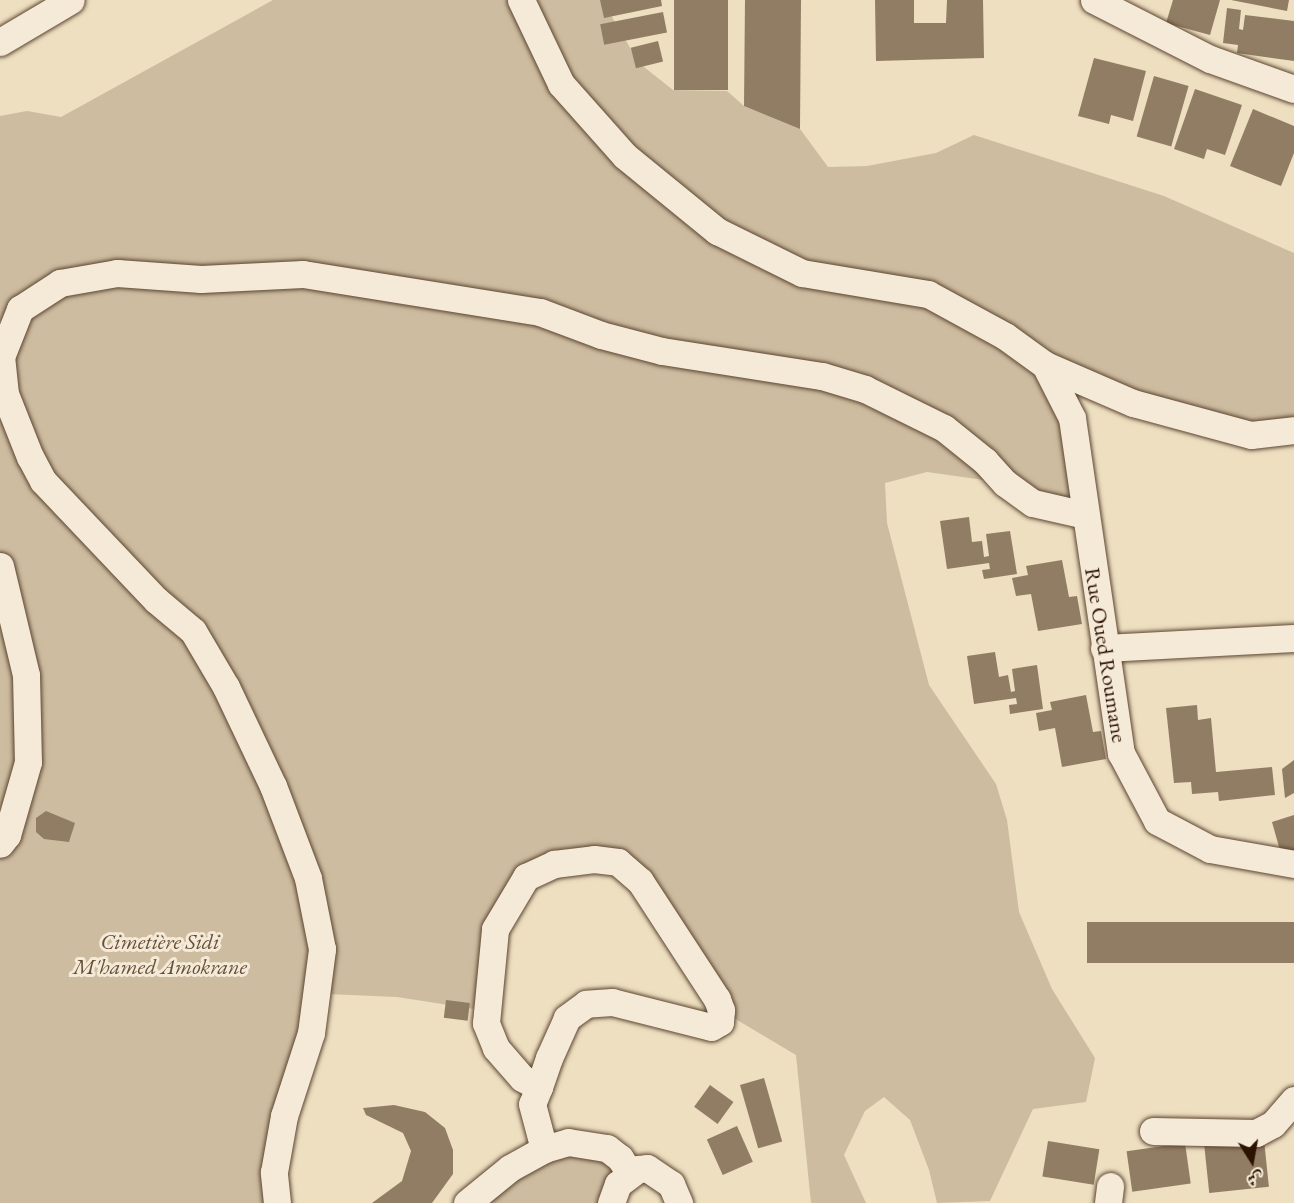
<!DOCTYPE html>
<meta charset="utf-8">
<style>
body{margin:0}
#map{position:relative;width:1294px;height:1203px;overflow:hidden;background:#eedfc1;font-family:"EB Garamond",Amiri,serif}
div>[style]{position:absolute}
.green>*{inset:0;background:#cdbca0}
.building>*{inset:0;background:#917d64;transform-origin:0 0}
.roads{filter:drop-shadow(0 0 2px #5c4530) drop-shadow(0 0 2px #5c4530)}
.street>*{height:27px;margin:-13.5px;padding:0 13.5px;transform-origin:13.5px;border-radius:13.5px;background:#f4ead7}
span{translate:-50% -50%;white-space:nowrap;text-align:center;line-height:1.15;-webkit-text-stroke:6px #f4ead7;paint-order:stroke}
.street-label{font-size:22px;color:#2c1200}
.park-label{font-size:22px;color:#644e38;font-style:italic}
.north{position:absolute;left:1222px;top:1131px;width:60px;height:60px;-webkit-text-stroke:4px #f4ead7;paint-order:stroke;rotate:169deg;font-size:16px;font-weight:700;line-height:24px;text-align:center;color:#2c1200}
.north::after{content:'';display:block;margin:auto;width:21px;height:27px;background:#2c1200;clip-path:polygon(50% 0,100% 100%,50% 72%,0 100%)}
</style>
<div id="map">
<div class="green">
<i style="clip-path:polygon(273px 0,602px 0,639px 63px,673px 90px,727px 91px,744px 106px,800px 129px,828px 167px,867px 166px,936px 153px,974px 135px,1164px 196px,1294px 253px,1294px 430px,1251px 435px,1046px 365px,1085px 515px,1005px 483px,927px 472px,885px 483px,887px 523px,929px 685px,996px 784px,1007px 820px,1019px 912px,1052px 989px,1095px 1058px,1086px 1102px,1033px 1109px,990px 1201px,937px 1203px,929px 1170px,910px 1120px,884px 1097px,865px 1111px,844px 1155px,866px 1203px,811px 1203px,796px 1055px,722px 1011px,619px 851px,514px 884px,487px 1011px,397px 997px,327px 994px,332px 950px,237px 688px,54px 483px,16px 395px,11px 359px,23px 329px,0 321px,0 116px,27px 111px,61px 117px)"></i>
<i style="clip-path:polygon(0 372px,17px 428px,226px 687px,322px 949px,277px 1203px,0 1203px)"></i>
<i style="clip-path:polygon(544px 1149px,620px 1158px,611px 1203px,467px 1203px)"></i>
</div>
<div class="building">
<i style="clip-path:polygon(600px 0,661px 0,662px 6px,604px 18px)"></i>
<i style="left:674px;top:0;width:54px;height:90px"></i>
<i style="clip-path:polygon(745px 0,801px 0,800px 129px,744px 106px)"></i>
<i style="clip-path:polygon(875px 0,914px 0,914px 23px,946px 23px,947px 0,983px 0,984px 58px,876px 61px)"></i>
<i style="clip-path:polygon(1173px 0,1220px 0,1210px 35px,1166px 23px)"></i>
<i style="clip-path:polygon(1231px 0,1289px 0,1287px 11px)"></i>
<i style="clip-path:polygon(1227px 8px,1241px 10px,1239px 29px,1243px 30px,1245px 15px,1294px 21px,1294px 61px,1237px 53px,1238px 45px,1223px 43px)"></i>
<i style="left:663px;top:12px;width:21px;height:64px;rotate:79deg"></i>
<i style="left:658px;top:41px;width:21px;height:28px;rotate:76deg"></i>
<i style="clip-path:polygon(1094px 58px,1146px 71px,1133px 121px,1111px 115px,1109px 124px,1078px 116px)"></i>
<i style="left:1154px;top:76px;width:36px;height:63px;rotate:16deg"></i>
<i style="clip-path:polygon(1195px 89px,1242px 105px,1225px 155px,1207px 149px,1204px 159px,1174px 149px)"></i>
<i style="clip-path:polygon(1253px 109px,1294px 126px,1294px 153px,1281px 186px,1230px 166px)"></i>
<i style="clip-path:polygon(969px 517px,972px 542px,982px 541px,984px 557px,989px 556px,986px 534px,1010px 531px,1017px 574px,984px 579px,982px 570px,990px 569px,989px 563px,947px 569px,940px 521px)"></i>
<i style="clip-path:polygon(1062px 560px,1069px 597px,1077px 596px,1082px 624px,1038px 631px,1031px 594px,1016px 596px,1012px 578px,1028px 575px,1026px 566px)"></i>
<i style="clip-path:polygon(995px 652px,999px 677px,1008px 675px,1011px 692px,1015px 691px,1012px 669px,1037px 665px,1043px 709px,1010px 714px,1009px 705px,1017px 704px,1016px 698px,974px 704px,967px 656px)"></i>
<i style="clip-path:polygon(1086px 695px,1093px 732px,1101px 731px,1106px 759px,1062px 767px,1055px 728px,1039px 731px,1036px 713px,1052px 710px,1050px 702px)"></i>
<i style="clip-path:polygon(1197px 705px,1198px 720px,1211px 718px,1216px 772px,1272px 767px,1275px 795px,1219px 801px,1218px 792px,1192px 794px,1191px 782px,1174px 783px,1166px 708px)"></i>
<i style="clip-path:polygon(1294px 760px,1294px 793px,1285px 798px,1282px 769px)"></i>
<i style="clip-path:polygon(46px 811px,75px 823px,69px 842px,44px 839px,36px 832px,36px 818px)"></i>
<i style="clip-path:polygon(1294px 815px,1294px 856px,1279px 847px,1272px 822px)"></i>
<i style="left:1294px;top:922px;width:41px;height:207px;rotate:90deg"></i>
<i style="left:446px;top:1000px;width:24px;height:18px;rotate:7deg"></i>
<i style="left:764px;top:1078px;width:66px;height:25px;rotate:74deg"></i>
<i style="left:710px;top:1085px;width:29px;height:27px;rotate:36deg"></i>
<i style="clip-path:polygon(394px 1105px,425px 1112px,445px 1128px,453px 1150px,453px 1174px,432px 1203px,372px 1203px,402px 1181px,411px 1151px,403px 1133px,366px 1115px,363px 1108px)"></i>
<i style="left:737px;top:1126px;width:39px;height:33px;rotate:66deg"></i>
<i style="left:1264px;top:1140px;width:47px;height:60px;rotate:84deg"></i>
<i style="left:1048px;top:1141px;width:52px;height:36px;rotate:9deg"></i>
<i style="left:1185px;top:1143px;width:41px;height:59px;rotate:82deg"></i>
</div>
<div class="roads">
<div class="street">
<i style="left:521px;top:0;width:93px;rotate:64.5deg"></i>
<i style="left:561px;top:84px;width:96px;rotate:48.4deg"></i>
<i style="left:625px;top:156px;width:119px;rotate:39.2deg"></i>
<i style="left:717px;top:231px;width:95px;rotate:26.3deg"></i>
<i style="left:802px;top:273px;width:128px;rotate:9.5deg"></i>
<i style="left:928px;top:294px;width:88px;rotate:28.6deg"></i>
<i style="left:1005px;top:336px;width:49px;rotate:35.9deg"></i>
<i style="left:1045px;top:365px;width:59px;rotate:63deg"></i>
<i style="left:1072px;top:418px;width:339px;rotate:81.7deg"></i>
<i style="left:1121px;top:753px;width:77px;rotate:62.1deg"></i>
<i style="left:1157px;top:821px;width:60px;rotate:27.8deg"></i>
<i style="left:1210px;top:849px;width:85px;rotate:10.1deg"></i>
<i style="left:1094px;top:0;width:130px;rotate:27deg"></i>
<i style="left:1210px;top:59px;width:89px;rotate:19.7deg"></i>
<i style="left:0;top:42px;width:82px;rotate:-30.6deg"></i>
<i style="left:1045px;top:365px;width:96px;rotate:23.4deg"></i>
<i style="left:1133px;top:403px;width:122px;rotate:15.2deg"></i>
<i style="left:1251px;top:435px;width:43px;rotate:-6.6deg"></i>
<i style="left:0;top:566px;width:112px;rotate:76.6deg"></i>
<i style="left:26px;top:675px;width:87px;rotate:88.7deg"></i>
<i style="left:28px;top:762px;width:76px;rotate:106deg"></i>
<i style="left:7px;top:835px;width:11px;rotate:128deg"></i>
<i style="left:1104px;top:648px;width:190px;rotate:-3deg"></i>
<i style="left:539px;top:1087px;width:19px;rotate:-152deg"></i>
<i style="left:522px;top:1078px;width:40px;rotate:-131deg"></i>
<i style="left:496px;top:1048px;width:27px;rotate:-112deg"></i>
<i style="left:486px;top:1023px;width:94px;rotate:-84.5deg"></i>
<i style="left:495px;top:929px;width:61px;rotate:-59.2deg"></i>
<i style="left:526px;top:877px;width:31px;rotate:-25deg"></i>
<i style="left:554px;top:864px;width:40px;rotate:-7.1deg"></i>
<i style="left:594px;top:859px;width:24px;rotate:7deg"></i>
<i style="left:618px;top:862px;width:29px;rotate:41deg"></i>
<i style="left:640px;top:881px;width:141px;rotate:56.9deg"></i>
<i style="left:717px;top:999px;width:12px;rotate:70deg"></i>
<i style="left:721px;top:1010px;width:12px;rotate:95deg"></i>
<i style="left:720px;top:1022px;width:10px;rotate:151deg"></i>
<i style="left:711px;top:1027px;width:102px;rotate:-165.8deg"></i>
<i style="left:612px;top:1002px;width:26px;rotate:176deg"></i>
<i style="left:586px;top:1004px;width:24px;rotate:144deg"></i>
<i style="left:567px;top:1018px;width:44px;rotate:114.2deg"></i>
<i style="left:549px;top:1058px;width:31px;rotate:109deg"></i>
<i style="left:539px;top:1087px;width:18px;rotate:112deg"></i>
<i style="left:532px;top:1104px;width:47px;rotate:75.1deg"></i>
<i style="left:1153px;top:1131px;width:103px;rotate:1.1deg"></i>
<i style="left:1256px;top:1133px;width:19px;rotate:-28deg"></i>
<i style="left:1273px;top:1124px;width:32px;rotate:-49deg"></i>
<i style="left:277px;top:1203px;width:31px;rotate:-96deg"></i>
<i style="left:274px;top:1172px;width:57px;rotate:-79.9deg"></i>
<i style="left:284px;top:1116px;width:87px;rotate:-72deg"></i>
<i style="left:311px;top:1033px;width:85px;rotate:-82.5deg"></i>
<i style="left:322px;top:949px;width:72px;rotate:-101.2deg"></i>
<i style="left:308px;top:878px;width:98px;rotate:-110.8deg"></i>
<i style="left:273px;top:786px;width:110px;rotate:-115.4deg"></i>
<i style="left:226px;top:687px;width:65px;rotate:-120.5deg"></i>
<i style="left:193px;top:631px;width:48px;rotate:-140deg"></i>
<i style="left:156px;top:600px;width:164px;rotate:-133.5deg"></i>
<i style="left:43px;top:481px;width:27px;rotate:-118deg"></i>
<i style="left:30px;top:457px;width:68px;rotate:-111.6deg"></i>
<i style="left:5px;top:394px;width:37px;rotate:-96deg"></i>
<i style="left:1px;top:357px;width:52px;rotate:-68.4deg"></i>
<i style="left:20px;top:309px;width:48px;rotate:-33deg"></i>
<i style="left:60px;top:283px;width:58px;rotate:-10deg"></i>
<i style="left:117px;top:273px;width:84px;rotate:4.1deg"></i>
<i style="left:201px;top:279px;width:102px;rotate:-2.8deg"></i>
<i style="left:303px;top:274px;width:240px;rotate:9.1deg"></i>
<i style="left:540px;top:312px;width:65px;rotate:20.7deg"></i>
<i style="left:601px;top:335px;width:63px;rotate:14.7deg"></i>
<i style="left:662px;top:351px;width:162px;rotate:8.9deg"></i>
<i style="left:822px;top:376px;width:45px;rotate:16.8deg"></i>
<i style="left:865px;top:389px;width:88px;rotate:26.3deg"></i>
<i style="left:944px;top:428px;width:53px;rotate:38.8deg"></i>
<i style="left:985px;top:461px;width:30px;rotate:48deg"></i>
<i style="left:1005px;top:483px;width:34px;rotate:36deg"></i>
<i style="left:1033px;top:503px;width:53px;rotate:13deg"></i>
<i style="left:467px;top:1203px;width:55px;rotate:-39.1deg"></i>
<i style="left:510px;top:1168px;width:39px;rotate:-29deg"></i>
<i style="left:544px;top:1149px;width:25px;rotate:-16deg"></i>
<i style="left:568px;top:1142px;width:39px;rotate:9deg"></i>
<i style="left:607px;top:1148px;width:16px;rotate:38deg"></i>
<i style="left:620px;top:1158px;width:19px;rotate:58deg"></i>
<i style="left:611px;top:1203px;width:20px;rotate:-70deg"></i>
<i style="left:618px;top:1184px;width:25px;rotate:-37deg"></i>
<i style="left:638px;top:1169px;width:9px;rotate:-6deg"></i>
<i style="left:647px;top:1168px;width:29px;rotate:34deg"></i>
<i style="left:671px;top:1184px;width:21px;rotate:67deg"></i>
<i style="left:1108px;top:1203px;width:17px;rotate:-83deg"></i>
</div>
</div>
<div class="street-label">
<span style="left:1106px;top:655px;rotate:81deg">Rue Oued Roumane</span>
</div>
<div class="park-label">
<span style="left:160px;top:954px">Cimetière Sidi<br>M'hamed Amokrane</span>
</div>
<div class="north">ش</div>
</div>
